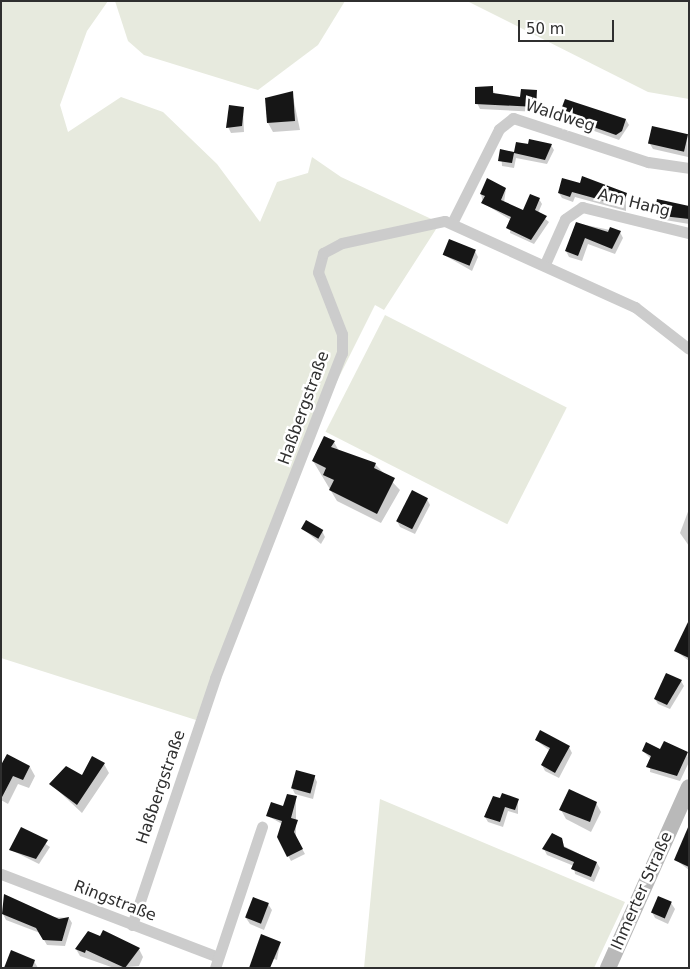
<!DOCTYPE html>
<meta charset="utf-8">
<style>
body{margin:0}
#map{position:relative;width:690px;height:969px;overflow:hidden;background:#fff;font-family:"DejaVu Sans",sans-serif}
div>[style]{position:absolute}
.green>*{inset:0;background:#e7eade;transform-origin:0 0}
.shadow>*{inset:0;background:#0003}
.building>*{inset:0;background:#161616;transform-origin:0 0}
.street>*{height:11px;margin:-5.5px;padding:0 5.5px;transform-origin:5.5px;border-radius:5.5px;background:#ccc}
.secondary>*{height:16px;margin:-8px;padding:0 8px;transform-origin:8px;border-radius:8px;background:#b9b9b9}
span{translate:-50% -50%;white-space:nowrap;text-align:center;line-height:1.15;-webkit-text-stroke:5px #fff;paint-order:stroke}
.street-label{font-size:16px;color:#2f2f2f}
.frame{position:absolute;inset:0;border:2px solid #2f2f2f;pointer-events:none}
.scale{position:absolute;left:518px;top:20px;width:96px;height:22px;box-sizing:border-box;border:2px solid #2f2f2f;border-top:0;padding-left:6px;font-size:15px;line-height:18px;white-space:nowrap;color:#2f2f2f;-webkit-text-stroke:4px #fff;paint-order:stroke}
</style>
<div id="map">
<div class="green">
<i style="clip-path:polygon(1px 1px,108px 1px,87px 31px,60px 105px,68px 132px,121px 97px,163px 112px,217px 164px,260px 222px,277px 182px,308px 173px,312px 157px,341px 177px,440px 223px,384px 310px,375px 305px,336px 383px,327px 387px,196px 720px,1px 658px)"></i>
<i style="clip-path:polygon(115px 1px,345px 1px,318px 45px,258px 90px,144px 55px,128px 41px)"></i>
<i style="clip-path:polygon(467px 1px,689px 1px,689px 99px,648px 92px)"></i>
<i style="left:385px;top:315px;width:204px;height:131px;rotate:27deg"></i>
<i style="clip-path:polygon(380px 799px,625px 902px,594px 968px,364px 968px)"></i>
</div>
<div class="shadow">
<i style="clip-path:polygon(492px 88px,495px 94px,521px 98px,536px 91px,539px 112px,480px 109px,477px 103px)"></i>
<i style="clip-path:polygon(292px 92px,300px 130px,273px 132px,268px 123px)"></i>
<i style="clip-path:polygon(243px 108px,244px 132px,231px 133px,228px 127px)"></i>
<i style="clip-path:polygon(561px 115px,626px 120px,629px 125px,619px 140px,564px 120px)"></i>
<i style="clip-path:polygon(687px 135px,688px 157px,653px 149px,650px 144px)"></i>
<i style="clip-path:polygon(517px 143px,551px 145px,554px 150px,547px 164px,516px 158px,514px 168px,502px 166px,501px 151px,515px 153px)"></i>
<i style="clip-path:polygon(583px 177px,626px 194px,626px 211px,575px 197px,573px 202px,562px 198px,559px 193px,581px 184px)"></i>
<i style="clip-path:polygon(506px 188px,504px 203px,524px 211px,539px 199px,542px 204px,538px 213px,549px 222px,534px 244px,510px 233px,511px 220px,483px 203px,481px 194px)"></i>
<i style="clip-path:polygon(689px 207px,689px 224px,659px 219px,656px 214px)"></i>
<i style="clip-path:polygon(576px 223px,620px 232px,623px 238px,615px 254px,588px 244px,582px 261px,569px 257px,566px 251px)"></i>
<i style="clip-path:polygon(475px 251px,478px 257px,472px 271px,444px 255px)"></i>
<i style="clip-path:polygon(334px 442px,339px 451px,375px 464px,400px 490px,381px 523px,337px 501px,313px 461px)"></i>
<i style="clip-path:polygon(427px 499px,430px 505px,415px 534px,400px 527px,397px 521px)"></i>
<i style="clip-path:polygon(689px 509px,689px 546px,680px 533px)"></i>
<i style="clip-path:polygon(302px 528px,322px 531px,325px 537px,321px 544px)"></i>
<i style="clip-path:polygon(689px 637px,689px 661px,676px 651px)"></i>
<i style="clip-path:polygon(681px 681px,684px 686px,670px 709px,658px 704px,655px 699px)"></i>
<i style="clip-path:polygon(536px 740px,569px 747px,572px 753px,559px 778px,545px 771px,542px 765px,550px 751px)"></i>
<i style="clip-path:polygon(661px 750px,687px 753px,689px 762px,680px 781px,650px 772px,651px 759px,643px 751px)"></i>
<i style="clip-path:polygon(7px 756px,30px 767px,35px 776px,29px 788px,18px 784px,8px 804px,1px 800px,1px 768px)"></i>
<i style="clip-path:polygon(104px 764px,109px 773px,82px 813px,51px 784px,82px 776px)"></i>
<i style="clip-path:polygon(314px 776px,317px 782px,313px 799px,295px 794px,292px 788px)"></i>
<i style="clip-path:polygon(296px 797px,296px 838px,305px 854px,291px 861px,278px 837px,282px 824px,268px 816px)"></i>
<i style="clip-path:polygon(518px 800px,518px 814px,508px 811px,503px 827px,488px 822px,485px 817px)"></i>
<i style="clip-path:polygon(596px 803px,601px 812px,591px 832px,566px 819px,561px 810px)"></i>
<i style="clip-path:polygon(22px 828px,50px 847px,39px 864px,11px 850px)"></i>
<i style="clip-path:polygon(689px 828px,689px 870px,676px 860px)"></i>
<i style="clip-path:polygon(562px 839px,564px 846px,597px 863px,600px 868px,594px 882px,575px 874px,574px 866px,547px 855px,544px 849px)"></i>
<i style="clip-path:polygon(671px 903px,675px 909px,668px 924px,655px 918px,652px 912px)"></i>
<i style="clip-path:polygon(268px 904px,272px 910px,264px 930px,250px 924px,246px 918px)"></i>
<i style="clip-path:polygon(3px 914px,69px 918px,72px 923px,65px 946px,47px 945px,40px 933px,6px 920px)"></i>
<i style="clip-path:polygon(280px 943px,277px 960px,269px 957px)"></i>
<i style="clip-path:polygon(76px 949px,139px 949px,143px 957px,139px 966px,114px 968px,80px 956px)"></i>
<i style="clip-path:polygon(34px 961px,38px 968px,6px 968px)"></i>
</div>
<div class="building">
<i style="clip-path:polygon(493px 86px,493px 93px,520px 97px,521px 89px,537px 90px,536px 107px,475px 104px,475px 87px)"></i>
<i style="clip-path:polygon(293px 91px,295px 121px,267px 123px,265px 98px)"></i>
<i style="clip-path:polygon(565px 99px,626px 119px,622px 131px,616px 135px,559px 115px)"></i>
<i style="clip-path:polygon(229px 105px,244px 107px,242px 126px,226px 128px)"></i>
<i style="left:652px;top:126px;width:37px;height:18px;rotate:13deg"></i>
<i style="clip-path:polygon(529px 139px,552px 144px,545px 160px,514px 153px,512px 163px,498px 161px,500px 149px,514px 152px,516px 142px,528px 144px)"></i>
<i style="clip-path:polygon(582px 176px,627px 193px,623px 206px,572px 192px,570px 197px,558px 193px,562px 178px,580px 183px)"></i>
<i style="clip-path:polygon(487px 178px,506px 188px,501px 200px,523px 210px,530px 194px,540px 198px,535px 210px,547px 216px,531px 240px,506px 228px,511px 217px,481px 203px,485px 196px,480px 194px)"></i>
<i style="clip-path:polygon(657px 199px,689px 206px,689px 219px,654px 215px)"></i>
<i style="clip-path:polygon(576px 222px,608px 232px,610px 227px,621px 231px,612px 249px,585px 238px,578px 256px,565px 251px)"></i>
<i style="left:449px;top:239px;width:29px;height:17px;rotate:22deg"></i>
<i style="clip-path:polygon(324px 436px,335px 441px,331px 447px,376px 463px,374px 468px,395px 478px,377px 514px,329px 490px,334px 480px,323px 475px,326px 468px,312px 461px)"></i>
<i style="left:412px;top:490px;width:18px;height:35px;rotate:27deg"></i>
<i style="left:306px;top:520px;width:20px;height:10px;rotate:30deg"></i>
<i style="clip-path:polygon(689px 620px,689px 658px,674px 651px)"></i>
<i style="clip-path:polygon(666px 673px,682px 680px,667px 705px,654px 699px)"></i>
<i style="clip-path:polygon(540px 730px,570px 746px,555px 773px,541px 765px,550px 748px,535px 740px)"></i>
<i style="clip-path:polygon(664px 741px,688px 752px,677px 776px,646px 767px,651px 756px,642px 751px,646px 742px,660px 749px)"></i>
<i style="clip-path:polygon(7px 754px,30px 766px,23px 780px,13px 776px,1px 799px,1px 765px)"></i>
<i style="clip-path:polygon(92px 756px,105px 763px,77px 805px,49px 784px,66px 766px,82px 775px)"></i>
<i style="left:296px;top:770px;width:20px;height:19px;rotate:15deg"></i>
<i style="clip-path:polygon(569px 789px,597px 802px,590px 822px,559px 810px)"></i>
<i style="clip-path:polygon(502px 793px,519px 799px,515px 810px,505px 807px,500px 822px,484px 817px,493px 796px,500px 798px)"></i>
<i style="clip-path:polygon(287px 794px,297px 796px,291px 818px,298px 820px,294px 832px,303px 849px,287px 857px,277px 837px,282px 821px,266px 816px,271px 802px,283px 806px)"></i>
<i style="clip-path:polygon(689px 825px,689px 867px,674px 860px)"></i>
<i style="clip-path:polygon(21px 827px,48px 840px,36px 859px,9px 850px)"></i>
<i style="clip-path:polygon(552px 833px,562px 838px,564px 847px,597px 862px,591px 877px,571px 869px,574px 862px,542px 849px)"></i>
<i style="clip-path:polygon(4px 894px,59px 919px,69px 917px,62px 941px,43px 940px,36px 928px,2px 914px)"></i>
<i style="left:658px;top:896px;width:15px;height:18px;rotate:23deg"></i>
<i style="left:253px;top:897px;width:17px;height:22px;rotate:21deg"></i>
<i style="clip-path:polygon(103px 930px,140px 948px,125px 968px,86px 950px,85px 953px,75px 949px,88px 931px,100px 936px)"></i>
<i style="clip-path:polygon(261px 934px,281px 942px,270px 968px,249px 968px)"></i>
<i style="clip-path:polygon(11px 950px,35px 960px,32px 968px,4px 968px)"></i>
</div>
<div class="street">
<i style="left:452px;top:223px;width:105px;rotate:-63.4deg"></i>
<i style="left:499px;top:129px;width:18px;rotate:-38deg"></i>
<i style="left:513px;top:118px;width:142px;rotate:18.1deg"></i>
<i style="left:648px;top:162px;width:41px;rotate:8.3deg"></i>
<i style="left:545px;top:264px;width:49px;rotate:-66deg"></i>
<i style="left:565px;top:219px;width:21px;rotate:-35deg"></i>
<i style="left:582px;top:207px;width:110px;rotate:13.7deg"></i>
<i style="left:1px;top:874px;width:232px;rotate:20.9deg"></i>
<i style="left:132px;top:925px;width:261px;rotate:-71.4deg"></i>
<i style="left:215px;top:678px;width:349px;rotate:-68.7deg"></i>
<i style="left:342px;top:353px;width:19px;rotate:-90deg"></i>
<i style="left:342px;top:334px;width:66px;rotate:-111.2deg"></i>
<i style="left:318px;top:272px;width:20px;rotate:-75deg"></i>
<i style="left:323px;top:253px;width:21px;rotate:-28deg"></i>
<i style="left:342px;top:243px;width:105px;rotate:-12.1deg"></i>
<i style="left:445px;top:221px;width:209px;rotate:24.4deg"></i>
<i style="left:635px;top:307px;width:68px;rotate:37.9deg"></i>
<i style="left:215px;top:968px;width:149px;rotate:-71.6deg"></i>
</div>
<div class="secondary">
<i style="left:608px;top:968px;width:198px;rotate:-65.9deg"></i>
</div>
<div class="street-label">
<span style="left:560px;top:116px;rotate:18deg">Waldweg</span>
<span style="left:634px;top:203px;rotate:14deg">Am Hang</span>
<span style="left:304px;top:408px;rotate:-70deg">Haßbergstraße</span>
<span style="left:161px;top:787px;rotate:-71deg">Haßbergstraße</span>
<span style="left:642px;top:891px;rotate:-66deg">Ihmerter Straße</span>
<span style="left:115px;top:901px;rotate:21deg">Ringstraße</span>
</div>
<div class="frame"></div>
<div class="scale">50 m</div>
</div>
